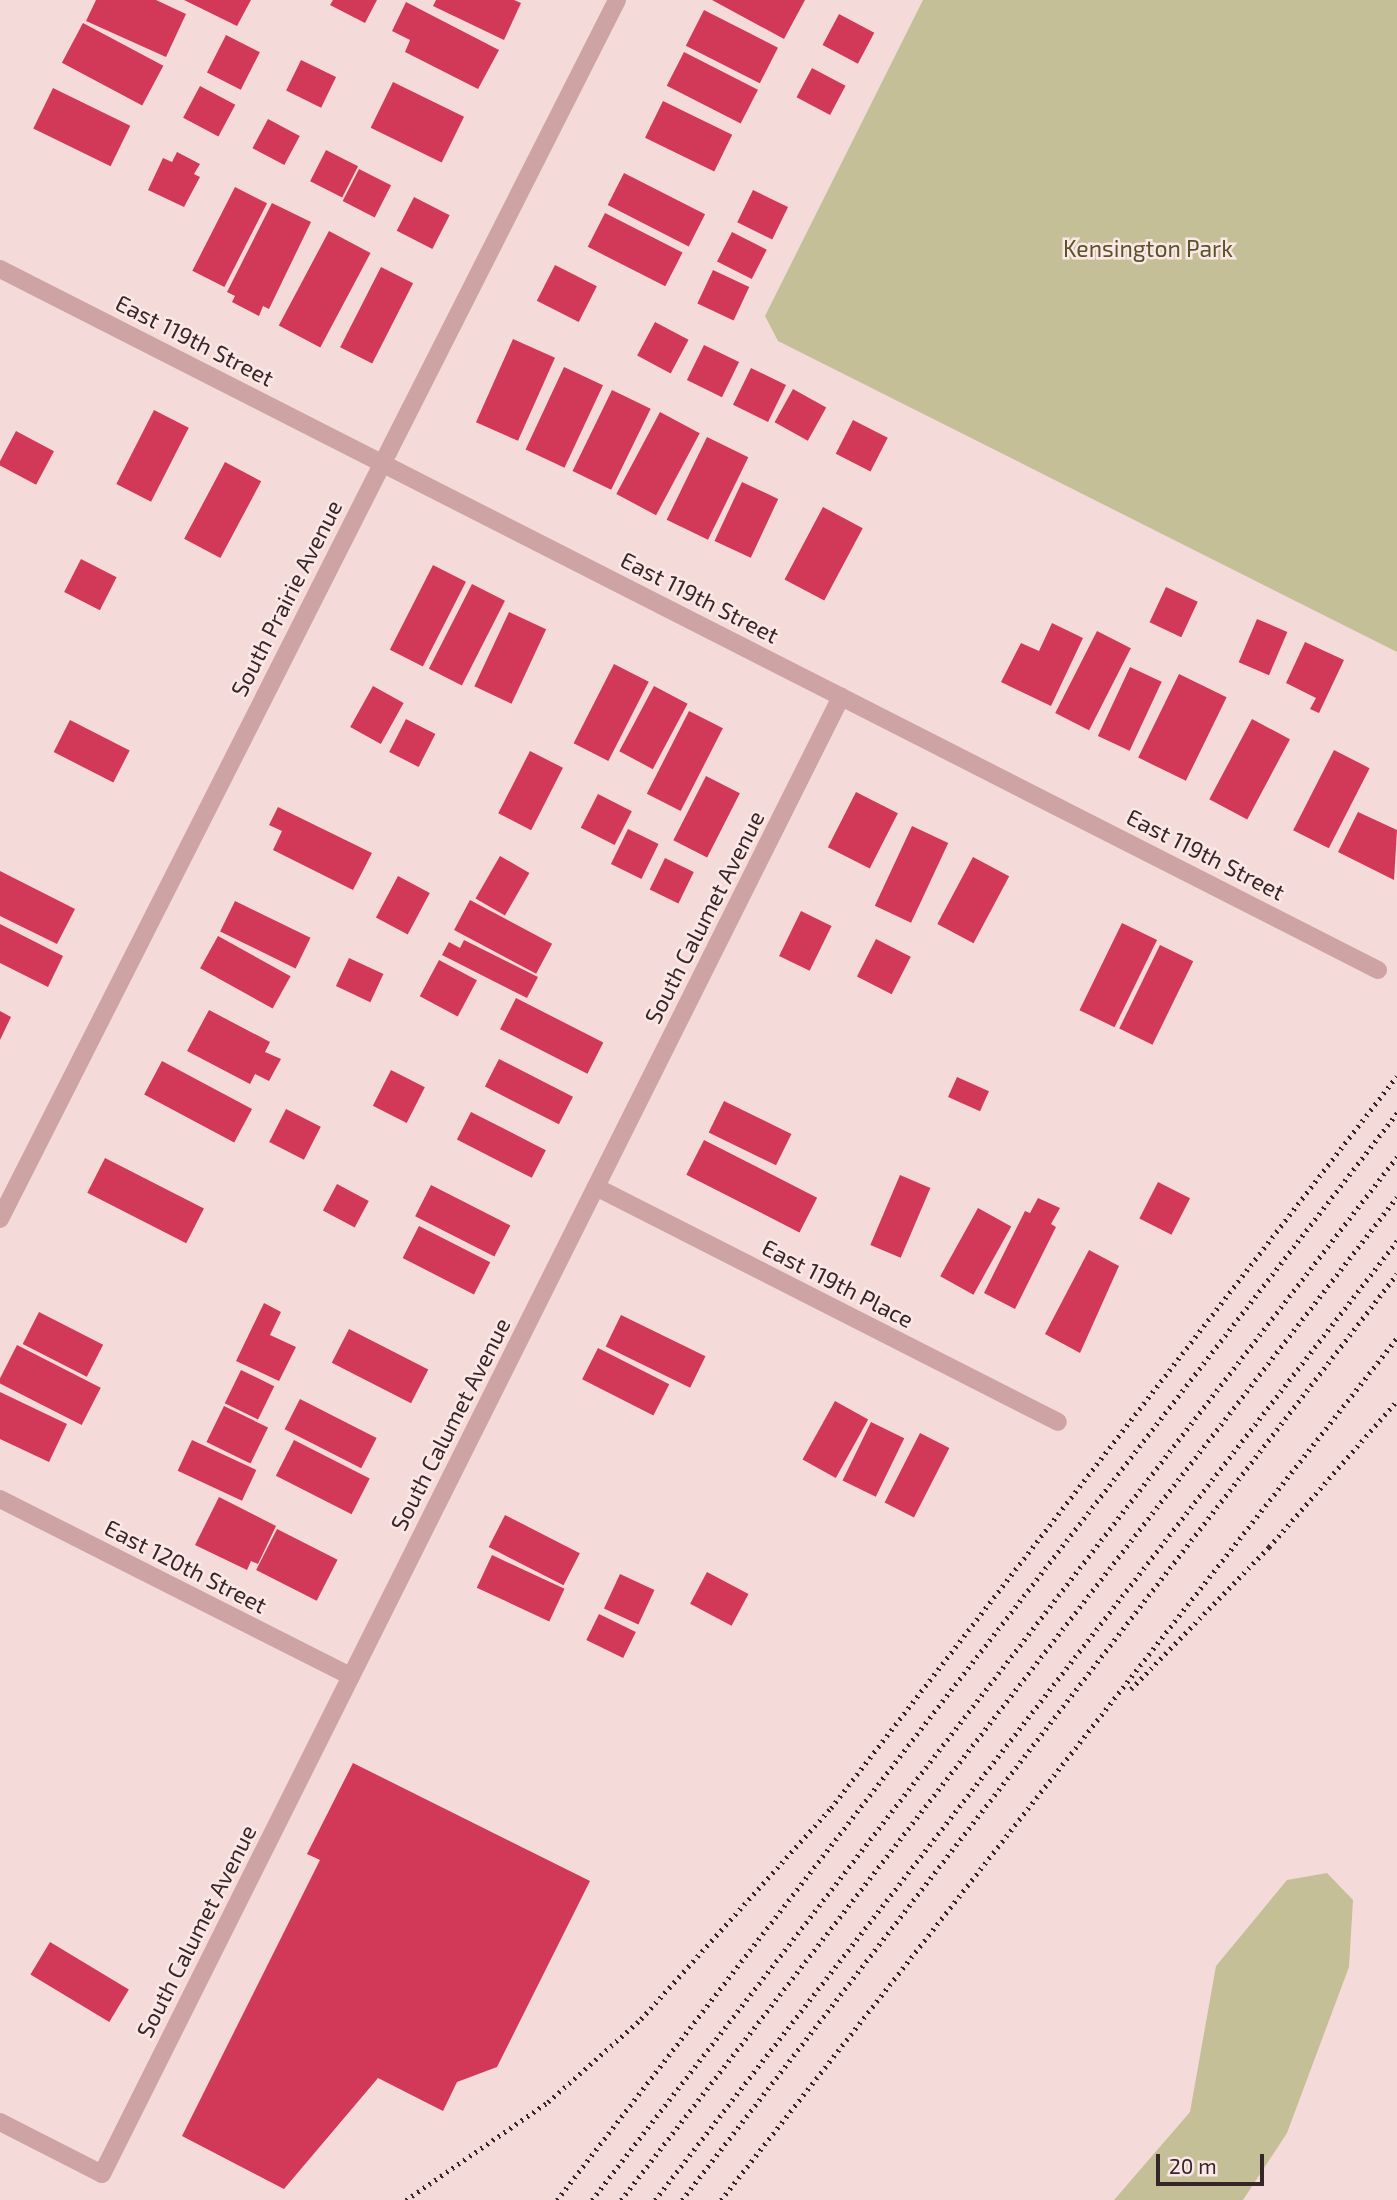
<!DOCTYPE html>
<style>
body{margin:0}
#map{position:relative;width:1397px;height:2200px;overflow:hidden;background:#f4dbd9;font-family:"Exo 2",sans-serif}
div>[style]{position:absolute}
.green>*{inset:0;background:#c4bf97}
.building>*{inset:0;background:#d23959;transform-origin:0 0}
.minor>*{height:18px;margin:-9px;padding:0 9px;transform-origin:9px;border-radius:9px;background:#cda4a3}
.rail>*{height:5px;margin-top:-2.5px;transform-origin:0;background:repeating-linear-gradient(90deg,#372628 0 2px,transparent 0 7px)}
span{translate:-50% -50%;white-space:nowrap;text-align:center;line-height:1.15;-webkit-text-stroke:5px #fbe7e5;paint-order:stroke}
.park-label{font-size:23px;color:#585427}
.street-label{font-size:23px;color:#372628}
.scale{position:absolute;left:1156px;top:2154px;width:108px;height:32px;box-sizing:border-box;border:4px solid #372628;border-top:0;padding-left:9px;font-size:21px;line-height:24px;white-space:nowrap;color:#372628;-webkit-text-stroke:5px #fbe7e5;paint-order:stroke}
</style>
<div id="map">
<div class="green">
<i style="clip-path:polygon(923px 0,1397px 0,1397px 652px,778px 341px,765px 316px)"></i>
<i style="clip-path:polygon(1327px 1873px,1353px 1900px,1349px 1967px,1287px 2133px,1243px 2200px,1114px 2200px,1190px 2112px,1216px 1966px,1287px 1880px)"></i>
</div>
<div class="building">
<i style="clip-path:polygon(96px 0,156px 0,186px 14px,166px 57px,86px 21px)"></i>
<i style="clip-path:polygon(184px 0,251px 0,237px 26px)"></i>
<i style="clip-path:polygon(333px 0,377px 0,365px 23px,330px 5px)"></i>
<i style="clip-path:polygon(436px 0,514px 0,521px 3px,504px 40px,433px 6px)"></i>
<i style="clip-path:polygon(712px 0,805px 0,784px 39px)"></i>
<i style="clip-path:polygon(406px 2px,499px 50px,478px 89px,405px 52px,410px 40px,392px 31px)"></i>
<i style="left:704px;top:10px;width:83px;height:40px;rotate:27deg"></i>
<i style="left:839px;top:14px;width:40px;height:35px;rotate:28deg"></i>
<i style="left:83px;top:23px;width:91px;height:45px;rotate:28deg"></i>
<i style="left:226px;top:35px;width:38px;height:42px;rotate:27deg"></i>
<i style="left:684px;top:52px;width:83px;height:38px;rotate:27deg"></i>
<i style="left:301px;top:60px;width:39px;height:34px;rotate:26deg"></i>
<i style="left:812px;top:68px;width:38px;height:33px;rotate:28deg"></i>
<i style="left:393px;top:82px;width:79px;height:51px;rotate:26deg"></i>
<i style="left:200px;top:86px;width:40px;height:36px;rotate:28deg"></i>
<i style="left:53px;top:88px;width:86px;height:45px;rotate:26deg"></i>
<i style="left:663px;top:101px;width:77px;height:41px;rotate:26deg"></i>
<i style="left:268px;top:119px;width:36px;height:33px;rotate:28deg"></i>
<i style="left:326px;top:150px;width:36px;height:35px;rotate:27deg"></i>
<i style="clip-path:polygon(177px 152px,200px 164px,194px 174px,200px 177px,184px 207px,148px 190px,163px 158px,172px 162px)"></i>
<i style="left:359px;top:169px;width:36px;height:36px;rotate:27deg"></i>
<i style="left:624px;top:173px;width:91px;height:36px;rotate:27deg"></i>
<i style="left:235px;top:187px;width:36px;height:94px;rotate:27deg"></i>
<i style="left:753px;top:190px;width:39px;height:36px;rotate:26deg"></i>
<i style="left:414px;top:197px;width:40px;height:38px;rotate:27deg"></i>
<i style="clip-path:polygon(272px 203px,311px 222px,269px 309px,263px 306px,259px 316px,232px 302px,235px 296px,227px 292px)"></i>
<i style="left:605px;top:213px;width:87px;height:38px;rotate:27deg"></i>
<i style="left:329px;top:231px;width:47px;height:107px;rotate:28deg"></i>
<i style="left:732px;top:232px;width:39px;height:33px;rotate:27deg"></i>
<i style="left:555px;top:265px;width:47px;height:40px;rotate:27deg"></i>
<i style="left:381px;top:267px;width:36px;height:90px;rotate:27deg"></i>
<i style="left:713px;top:270px;width:40px;height:37px;rotate:25deg"></i>
<i style="left:655px;top:322px;width:38px;height:38px;rotate:28deg"></i>
<i style="left:513px;top:339px;width:46px;height:91px;rotate:24deg"></i>
<i style="left:704px;top:345px;width:39px;height:39px;rotate:26deg"></i>
<i style="left:564px;top:367px;width:43px;height:91px;rotate:25deg"></i>
<i style="left:751px;top:368px;width:39px;height:41px;rotate:26deg"></i>
<i style="left:793px;top:389px;width:38px;height:38px;rotate:29deg"></i>
<i style="left:612px;top:390px;width:43px;height:90px;rotate:26deg"></i>
<i style="left:154px;top:410px;width:39px;height:83px;rotate:27deg"></i>
<i style="left:660px;top:412px;width:45px;height:93px;rotate:28deg"></i>
<i style="left:853px;top:420px;width:39px;height:38px;rotate:27deg"></i>
<i style="left:16px;top:431px;width:43px;height:38px;rotate:28deg"></i>
<i style="left:707px;top:437px;width:46px;height:92px;rotate:26deg"></i>
<i style="left:225px;top:462px;width:41px;height:87px;rotate:28deg"></i>
<i style="left:742px;top:482px;width:40px;height:65px;rotate:25deg"></i>
<i style="left:823px;top:507px;width:45px;height:82px;rotate:28deg"></i>
<i style="left:81px;top:559px;width:40px;height:37px;rotate:27deg"></i>
<i style="left:433px;top:565px;width:37px;height:95px;rotate:27deg"></i>
<i style="left:472px;top:584px;width:37px;height:95px;rotate:27deg"></i>
<i style="left:1166px;top:587px;width:35px;height:39px;rotate:25deg"></i>
<i style="left:509px;top:612px;width:41px;height:82px;rotate:25deg"></i>
<i style="left:1257px;top:619px;width:33px;height:47px;rotate:23deg"></i>
<i style="clip-path:polygon(1052px 623px,1083px 638px,1051px 706px,1001px 682px,1021px 643px,1039px 651px)"></i>
<i style="left:1097px;top:631px;width:38px;height:92px;rotate:27deg"></i>
<i style="clip-path:polygon(1305px 642px,1344px 660px,1319px 713px,1310px 709px,1316px 698px,1286px 683px)"></i>
<i style="left:614px;top:664px;width:39px;height:89px;rotate:27deg"></i>
<i style="left:1130px;top:667px;width:35px;height:76px;rotate:25deg"></i>
<i style="left:1179px;top:674px;width:53px;height:93px;rotate:26deg"></i>
<i style="left:373px;top:686px;width:35px;height:47px;rotate:29deg"></i>
<i style="left:654px;top:686px;width:38px;height:74px;rotate:28deg"></i>
<i style="left:689px;top:711px;width:38px;height:93px;rotate:27deg"></i>
<i style="left:406px;top:719px;width:33px;height:37px;rotate:27deg"></i>
<i style="left:1252px;top:719px;width:43px;height:91px;rotate:28deg"></i>
<i style="left:70px;top:720px;width:67px;height:36px;rotate:27deg"></i>
<i style="left:1334px;top:750px;width:40px;height:90px;rotate:27deg"></i>
<i style="left:530px;top:751px;width:37px;height:70px;rotate:27deg"></i>
<i style="left:706px;top:776px;width:38px;height:72px;rotate:27deg"></i>
<i style="left:856px;top:792px;width:47px;height:62px;rotate:27deg"></i>
<i style="left:598px;top:794px;width:38px;height:38px;rotate:27deg"></i>
<i style="clip-path:polygon(278px 807px,372px 853px,353px 890px,273px 850px,282px 831px,269px 825px)"></i>
<i style="clip-path:polygon(1358px 812px,1397px 830px,1394px 880px,1338px 852px)"></i>
<i style="left:912px;top:826px;width:40px;height:88px;rotate:25deg"></i>
<i style="left:628px;top:829px;width:34px;height:39px;rotate:26deg"></i>
<i style="left:500px;top:856px;width:34px;height:49px;rotate:30deg"></i>
<i style="left:973px;top:857px;width:41px;height:76px;rotate:28deg"></i>
<i style="left:665px;top:858px;width:32px;height:35px;rotate:26deg"></i>
<i style="clip-path:polygon(0 871px,75px 909px,57px 944px,0 916px)"></i>
<i style="left:398px;top:876px;width:36px;height:47px;rotate:28deg"></i>
<i style="left:470px;top:900px;width:93px;height:34px;rotate:28deg"></i>
<i style="left:235px;top:901px;width:84px;height:34px;rotate:26deg"></i>
<i style="left:801px;top:911px;width:34px;height:50px;rotate:26deg"></i>
<i style="left:1122px;top:923px;width:39px;height:97px;rotate:26deg"></i>
<i style="clip-path:polygon(0 924px,63px 956px,48px 987px,0 963px)"></i>
<i style="left:218px;top:936px;width:83px;height:37px;rotate:29deg"></i>
<i style="left:876px;top:939px;width:39px;height:42px;rotate:27deg"></i>
<i style="clip-path:polygon(464px 940px,538px 977px,527px 998px,442px 955px,449px 942px,460px 948px)"></i>
<i style="left:1160px;top:945px;width:37px;height:93px;rotate:26deg"></i>
<i style="left:349px;top:958px;width:38px;height:31px;rotate:25deg"></i>
<i style="left:439px;top:960px;width:43px;height:41px;rotate:28deg"></i>
<i style="left:516px;top:998px;width:98px;height:35px;rotate:27deg"></i>
<i style="clip-path:polygon(209px 1010px,270px 1042px,265px 1052px,281px 1059px,269px 1081px,255px 1074px,250px 1084px,187px 1051px)"></i>
<i style="clip-path:polygon(0 1011px,11px 1017px,0 1040px)"></i>
<i style="left:499px;top:1059px;width:83px;height:31px;rotate:27deg"></i>
<i style="left:162px;top:1061px;width:102px;height:38px;rotate:28deg"></i>
<i style="left:391px;top:1070px;width:38px;height:40px;rotate:27deg"></i>
<i style="left:957px;top:1077px;width:35px;height:22px;rotate:24deg"></i>
<i style="left:724px;top:1101px;width:75px;height:35px;rotate:26deg"></i>
<i style="left:286px;top:1109px;width:39px;height:37px;rotate:27deg"></i>
<i style="left:471px;top:1112px;width:84px;height:31px;rotate:27deg"></i>
<i style="left:704px;top:1140px;width:127px;height:39px;rotate:27deg"></i>
<i style="left:105px;top:1158px;width:111px;height:39px;rotate:27deg"></i>
<i style="left:900px;top:1175px;width:33px;height:76px;rotate:23deg"></i>
<i style="left:1158px;top:1182px;width:36px;height:41px;rotate:27deg"></i>
<i style="left:337px;top:1184px;width:36px;height:30px;rotate:28deg"></i>
<i style="left:431px;top:1185px;width:89px;height:35px;rotate:27deg"></i>
<i style="clip-path:polygon(1038px 1198px,1060px 1208px,1051px 1224px,1056px 1227px,1015px 1309px,984px 1293px,1025px 1211px,1030px 1213px)"></i>
<i style="left:978px;top:1208px;width:38px;height:78px;rotate:29deg"></i>
<i style="left:419px;top:1226px;width:80px;height:36px;rotate:27deg"></i>
<i style="clip-path:polygon(1089px 1250px,1119px 1266px,1080px 1353px,1045px 1334px)"></i>
<i style="clip-path:polygon(264px 1303px,281px 1312px,270px 1335px,296px 1347px,279px 1381px,236px 1361px)"></i>
<i style="left:39px;top:1312px;width:72px;height:36px;rotate:27deg"></i>
<i style="left:621px;top:1315px;width:94px;height:35px;rotate:26deg"></i>
<i style="left:349px;top:1329px;width:89px;height:38px;rotate:27deg"></i>
<i style="left:17px;top:1345px;width:94px;height:42px;rotate:27deg"></i>
<i style="left:598px;top:1348px;width:80px;height:35px;rotate:27deg"></i>
<i style="left:241px;top:1370px;width:37px;height:37px;rotate:26deg"></i>
<i style="clip-path:polygon(0 1392px,67px 1424px,49px 1462px,0 1439px)"></i>
<i style="left:300px;top:1399px;width:86px;height:34px;rotate:27deg"></i>
<i style="left:835px;top:1401px;width:38px;height:67px;rotate:29deg"></i>
<i style="left:224px;top:1406px;width:49px;height:40px;rotate:26deg"></i>
<i style="left:871px;top:1422px;width:37px;height:65px;rotate:26deg"></i>
<i style="left:920px;top:1433px;width:33px;height:78px;rotate:27deg"></i>
<i style="left:192px;top:1440px;width:71px;height:34px;rotate:25deg"></i>
<i style="left:294px;top:1440px;width:85px;height:40px;rotate:27deg"></i>
<i style="clip-path:polygon(219px 1497px,276px 1526px,258px 1564px,251px 1561px,247px 1570px,195px 1545px)"></i>
<i style="left:505px;top:1515px;width:84px;height:36px;rotate:27deg"></i>
<i style="left:277px;top:1529px;width:68px;height:46px;rotate:27deg"></i>
<i style="left:492px;top:1555px;width:80px;height:36px;rotate:25deg"></i>
<i style="left:707px;top:1572px;width:47px;height:36px;rotate:28deg"></i>
<i style="left:620px;top:1574px;width:38px;height:38px;rotate:25deg"></i>
<i style="left:599px;top:1614px;width:41px;height:29px;rotate:26deg"></i>
<i style="clip-path:polygon(353px 1763px,590px 1881px,497px 2067px,457px 2082px,443px 2111px,378px 2078px,284px 2189px,182px 2136px,320px 1860px,307px 1854px)"></i>
<i style="left:50px;top:1942px;width:92px;height:38px;rotate:31deg"></i>
</div>
<div class="minor">
<i style="left:0;top:269px;width:1546px;rotate:26.96deg"></i>
<i style="left:596px;top:1187px;width:518px;rotate:26.96deg"></i>
<i style="left:0;top:1219px;width:1366px;rotate:-63.15deg"></i>
<i style="left:0;top:1499px;width:393px;rotate:26.8deg"></i>
<i style="left:0;top:2122px;width:114px;rotate:27deg"></i>
<i style="left:102px;top:2174px;width:1652px;rotate:-63.42deg"></i>
</div>
<div class="rail">
<i style="left:1131px;top:1689px;width:198px;rotate:-45.8deg"></i>
<i style="left:1269px;top:1547px;width:194px;rotate:-48.8deg"></i>
<i style="left:406px;top:2200px;width:173px;rotate:-34.6deg"></i>
<i style="left:548px;top:2102px;width:125px;rotate:-41.7deg"></i>
<i style="left:641px;top:2019px;width:284px;rotate:-48deg"></i>
<i style="left:831px;top:1808px;width:925px;rotate:-52.29deg"></i>
<i style="left:557px;top:2200px;width:1374px;rotate:-52.3deg"></i>
<i style="left:592px;top:2200px;width:1318px;rotate:-52.34deg"></i>
<i style="left:621px;top:2200px;width:1268px;rotate:-52.27deg"></i>
<i style="left:655px;top:2200px;width:1213px;rotate:-52.27deg"></i>
<i style="left:682px;top:2200px;width:1170px;rotate:-52.33deg"></i>
<i style="left:721px;top:2200px;width:1095px;rotate:-51.9deg"></i>
</div>
<div class="park-label">
<span style="left:1148px;top:248px">Kensington Park</span>
</div>
<div class="street-label">
<span style="left:195px;top:340px;rotate:27deg">East 119th Street</span>
<span style="left:700px;top:597px;rotate:27deg">East 119th Street</span>
<span style="left:286px;top:598px;rotate:-63deg">South Prairie Avenue</span>
<span style="left:1206px;top:854px;rotate:27deg">East 119th Street</span>
<span style="left:704px;top:917px;rotate:-63deg">South Calumet Avenue</span>
<span style="left:838px;top:1283px;rotate:27deg">East 119th Place</span>
<span style="left:450px;top:1424px;rotate:-63deg">South Calumet Avenue</span>
<span style="left:186px;top:1566px;rotate:27deg">East 120th Street</span>
<span style="left:196px;top:1931px;rotate:-63deg">South Calumet Avenue</span>
</div>
<div class="scale">20 m</div>
</div>
